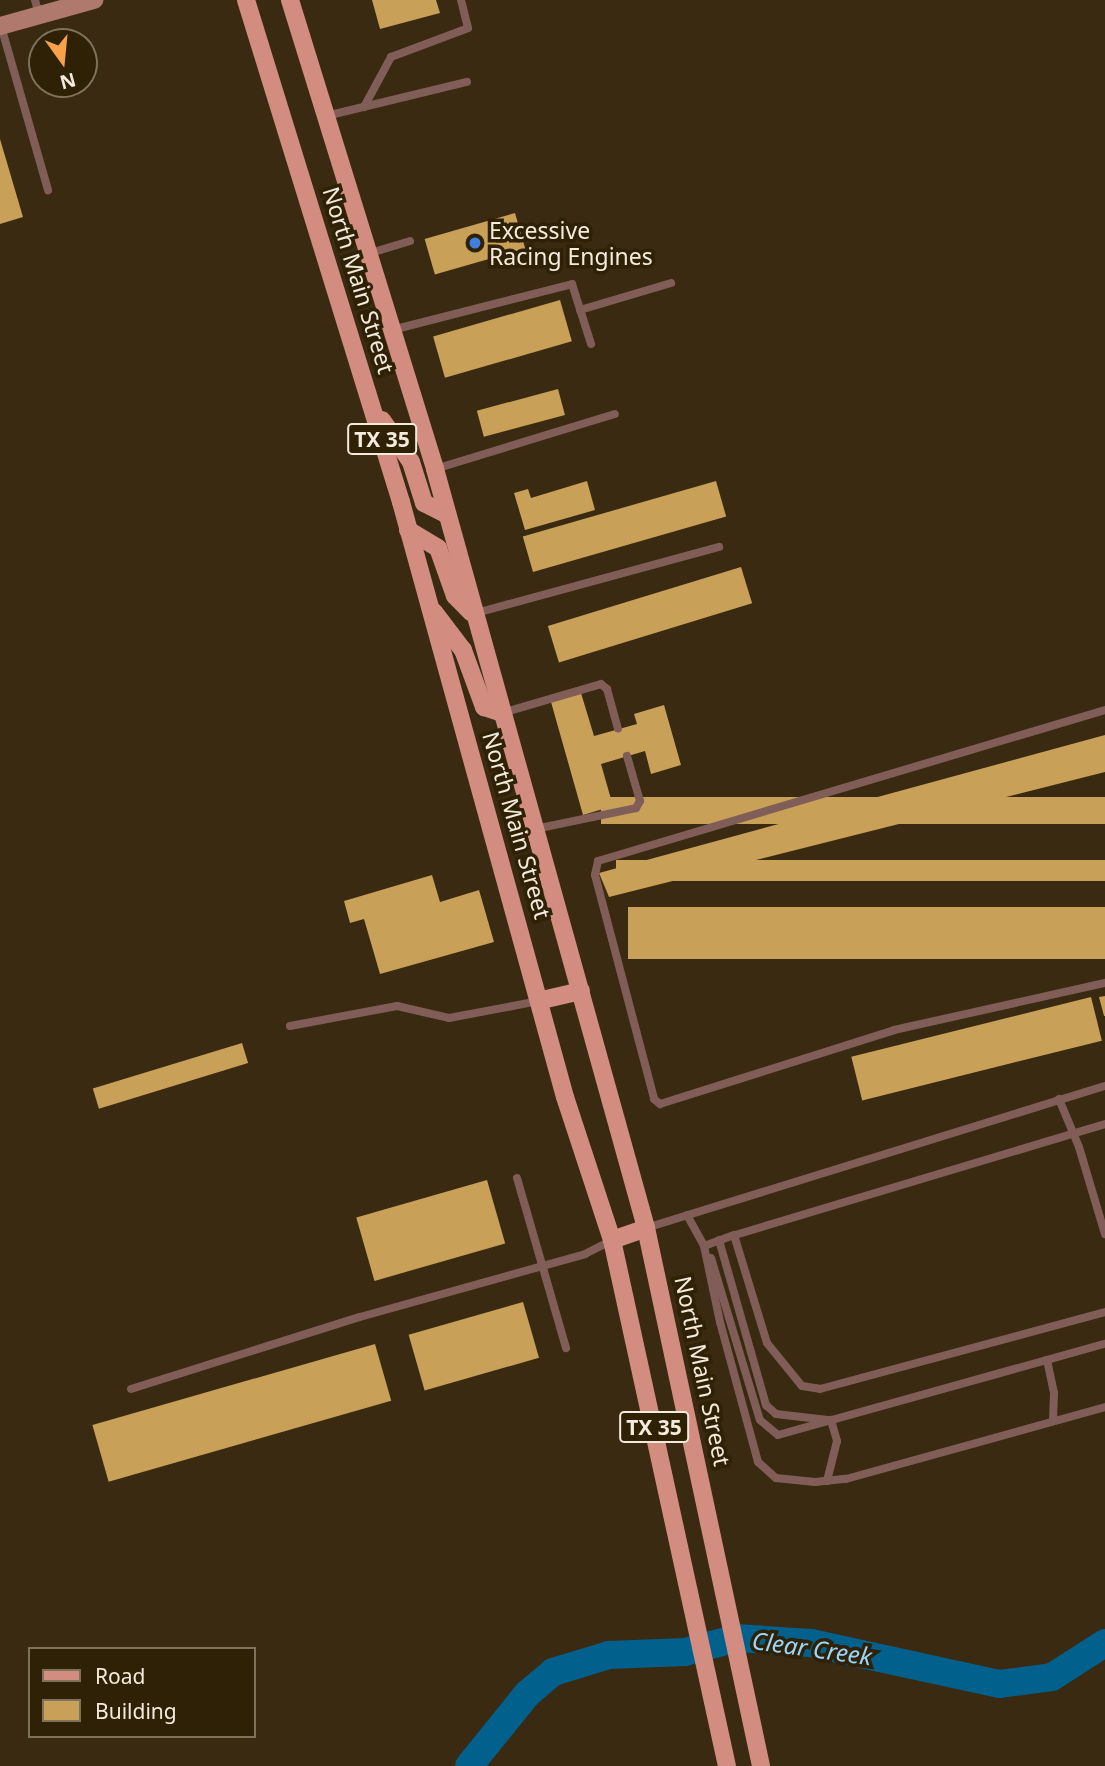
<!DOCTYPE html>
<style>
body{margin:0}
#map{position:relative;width:1105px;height:1766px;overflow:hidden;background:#392a11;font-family:"Noto Sans",sans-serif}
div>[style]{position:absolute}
.river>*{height:28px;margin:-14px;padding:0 14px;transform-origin:14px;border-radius:14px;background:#02608c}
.building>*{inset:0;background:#c8a057;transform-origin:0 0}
.lane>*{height:8px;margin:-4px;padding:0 4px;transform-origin:4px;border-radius:4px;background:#805e57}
.secondary>*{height:18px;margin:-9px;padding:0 9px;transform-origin:9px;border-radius:9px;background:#af796e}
.primary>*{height:18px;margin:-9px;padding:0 9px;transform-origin:9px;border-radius:9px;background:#d28d80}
.dots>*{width:19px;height:19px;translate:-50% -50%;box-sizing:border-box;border:4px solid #2e2106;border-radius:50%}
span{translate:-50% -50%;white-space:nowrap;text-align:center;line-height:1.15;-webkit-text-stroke:7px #2e2106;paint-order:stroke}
.shield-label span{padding:2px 5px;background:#2e2106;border:2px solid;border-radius:5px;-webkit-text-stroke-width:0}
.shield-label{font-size:21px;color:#f4ebdc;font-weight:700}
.poi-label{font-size:23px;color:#f4ebdc}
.left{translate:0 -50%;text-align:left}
.street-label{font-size:23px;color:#f4ebdc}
.water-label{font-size:24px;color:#9cd5fb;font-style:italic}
.legend{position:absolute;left:28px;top:1647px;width:228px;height:91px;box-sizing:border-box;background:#2e2106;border:2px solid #7d725c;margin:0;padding:9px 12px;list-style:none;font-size:21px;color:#f4ebdc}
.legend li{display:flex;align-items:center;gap:14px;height:35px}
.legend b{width:35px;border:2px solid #7d725c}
.north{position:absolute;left:28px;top:28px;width:70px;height:70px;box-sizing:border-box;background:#2e2106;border:2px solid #7d725c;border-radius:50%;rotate:165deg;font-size:19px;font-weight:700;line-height:28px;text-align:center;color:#f4ebdc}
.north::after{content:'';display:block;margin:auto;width:24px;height:32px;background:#f8a14a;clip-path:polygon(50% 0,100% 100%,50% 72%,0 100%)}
</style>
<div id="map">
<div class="river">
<i style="left:469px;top:1766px;width:92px;rotate:-51.1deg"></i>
<i style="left:527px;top:1694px;width:34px;rotate:-40deg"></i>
<i style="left:553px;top:1672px;width:59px;rotate:-16.9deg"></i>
<i style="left:609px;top:1655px;width:76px;rotate:-2.3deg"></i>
<i style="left:685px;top:1652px;width:54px;rotate:-15.1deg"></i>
<i style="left:737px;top:1638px;width:74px;rotate:3.9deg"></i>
<i style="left:811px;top:1643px;width:192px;rotate:12.3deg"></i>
<i style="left:999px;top:1684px;width:53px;rotate:-7.5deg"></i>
<i style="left:1052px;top:1677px;width:63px;rotate:-32.7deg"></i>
</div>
<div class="building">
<i style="clip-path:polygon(372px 0,436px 0,440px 13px,380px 29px)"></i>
<i style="clip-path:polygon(0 139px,23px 217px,0 224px)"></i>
<i style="left:515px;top:213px;width:37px;height:94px;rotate:74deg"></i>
<i style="left:560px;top:300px;width:43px;height:132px;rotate:74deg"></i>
<i style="left:558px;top:389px;width:27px;height:84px;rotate:75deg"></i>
<i style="clip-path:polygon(587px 481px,595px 510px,525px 530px,514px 493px,528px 489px,531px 498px)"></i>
<i style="left:716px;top:481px;width:37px;height:201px;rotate:74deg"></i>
<i style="left:741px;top:567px;width:38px;height:202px;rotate:73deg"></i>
<i style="clip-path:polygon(581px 693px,594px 736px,637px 724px,634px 714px,664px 705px,681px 765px,651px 774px,645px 751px,601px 764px,613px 806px,583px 815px,551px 702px)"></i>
<i style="clip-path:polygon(1105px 735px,1105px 772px,609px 897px,599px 873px)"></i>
<i style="left:1105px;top:797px;width:27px;height:504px;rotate:90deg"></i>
<i style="left:1105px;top:860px;width:21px;height:489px;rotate:90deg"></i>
<i style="clip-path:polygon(432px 875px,440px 902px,479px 890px,494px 942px,380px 974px,364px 919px,350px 923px,344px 901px)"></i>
<i style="left:1105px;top:907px;width:52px;height:477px;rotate:90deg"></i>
<i style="clip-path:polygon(1105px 996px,1105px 1016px,1104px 1016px,1099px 997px)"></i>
<i style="left:1091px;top:997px;width:45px;height:247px;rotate:76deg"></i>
<i style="left:242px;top:1043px;width:21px;height:156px;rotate:73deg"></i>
<i style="left:487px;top:1180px;width:66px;height:136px;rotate:74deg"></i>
<i style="left:523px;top:1302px;width:58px;height:119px;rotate:74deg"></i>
<i style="left:375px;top:1344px;width:59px;height:294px;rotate:74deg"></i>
</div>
<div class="lane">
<i style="left:35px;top:0;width:16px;rotate:75deg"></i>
<i style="left:1px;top:26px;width:171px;rotate:74deg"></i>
<i style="left:364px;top:107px;width:57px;rotate:-61.6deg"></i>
<i style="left:391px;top:57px;width:82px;rotate:-20.6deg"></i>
<i style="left:468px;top:28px;width:29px;rotate:-104deg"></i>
<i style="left:326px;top:116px;width:145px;rotate:-13.6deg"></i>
<i style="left:367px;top:254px;width:45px;rotate:-16.8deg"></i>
<i style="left:580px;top:310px;width:95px;rotate:-16.5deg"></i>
<i style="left:392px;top:330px;width:186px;rotate:-14.3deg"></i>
<i style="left:572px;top:284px;width:63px;rotate:72.4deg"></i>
<i style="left:435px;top:469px;width:188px;rotate:-17deg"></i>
<i style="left:476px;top:613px;width:252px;rotate:-15.2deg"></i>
<i style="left:1105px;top:710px;width:529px;rotate:163.41deg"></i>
<i style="left:598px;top:861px;width:14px;rotate:102deg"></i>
<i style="left:595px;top:875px;width:232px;rotate:75.2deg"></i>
<i style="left:654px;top:1099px;width:8px;rotate:40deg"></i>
<i style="left:660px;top:1104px;width:245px;rotate:-17.5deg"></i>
<i style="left:894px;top:1030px;width:216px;rotate:-12.6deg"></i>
<i style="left:502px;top:713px;width:103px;rotate:-16.3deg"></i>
<i style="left:601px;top:684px;width:8px;rotate:40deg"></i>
<i style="left:607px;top:689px;width:41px;rotate:74.6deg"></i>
<i style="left:535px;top:829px;width:103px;rotate:-11.7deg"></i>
<i style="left:636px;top:808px;width:8px;rotate:-60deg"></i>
<i style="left:640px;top:801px;width:47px;rotate:-106.1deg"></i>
<i style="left:290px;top:1026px;width:109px;rotate:-10.6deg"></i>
<i style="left:397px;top:1006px;width:53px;rotate:13deg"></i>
<i style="left:449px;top:1018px;width:92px;rotate:-10.7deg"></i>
<i style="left:1059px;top:1099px;width:52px;rotate:67.4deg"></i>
<i style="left:1079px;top:1147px;width:91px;rotate:73.4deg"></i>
<i style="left:1105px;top:1124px;width:387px;rotate:163.3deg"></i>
<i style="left:734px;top:1235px;width:113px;rotate:73deg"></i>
<i style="left:767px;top:1343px;width:55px;rotate:50.9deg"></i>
<i style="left:802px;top:1386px;width:18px;rotate:9deg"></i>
<i style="left:820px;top:1389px;width:295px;rotate:-15.1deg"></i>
<i style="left:517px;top:1178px;width:177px;rotate:73.9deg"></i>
<i style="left:687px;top:1215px;width:35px;rotate:61deg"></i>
<i style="left:704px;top:1246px;width:32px;rotate:-20deg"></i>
<i style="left:646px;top:1228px;width:480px;rotate:-17.2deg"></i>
<i style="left:719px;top:1240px;width:172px;rotate:74.1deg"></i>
<i style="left:766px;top:1405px;width:13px;rotate:42deg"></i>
<i style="left:776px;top:1414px;width:52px;rotate:6.6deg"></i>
<i style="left:704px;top:1246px;width:78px;rotate:78.1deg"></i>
<i style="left:720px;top:1322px;width:145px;rotate:74.8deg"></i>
<i style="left:758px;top:1462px;width:24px;rotate:42deg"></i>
<i style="left:776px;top:1478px;width:39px;rotate:6deg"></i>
<i style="left:815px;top:1482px;width:31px;rotate:-6deg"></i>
<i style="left:846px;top:1479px;width:269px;rotate:-15.5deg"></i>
<i style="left:711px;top:1258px;width:169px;rotate:73.2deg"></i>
<i style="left:760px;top:1420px;width:23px;rotate:40deg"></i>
<i style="left:778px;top:1435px;width:339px;rotate:-15.6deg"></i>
<i style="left:1047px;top:1360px;width:34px;rotate:78deg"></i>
<i style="left:1054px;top:1393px;width:28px;rotate:92deg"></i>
<i style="left:131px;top:1389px;width:240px;rotate:-17.5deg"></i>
<i style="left:360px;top:1317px;width:234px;rotate:-15.6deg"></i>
<i style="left:585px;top:1254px;width:30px;rotate:-27deg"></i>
<i style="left:827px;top:1481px;width:41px;rotate:-76deg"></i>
<i style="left:837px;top:1441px;width:22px;rotate:-106deg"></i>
</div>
<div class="secondary">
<i style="left:0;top:26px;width:98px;rotate:-15.5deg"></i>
</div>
<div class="primary">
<i style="left:246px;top:0;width:525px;rotate:72.84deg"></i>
<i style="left:401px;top:502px;width:617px;rotate:74.59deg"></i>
<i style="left:565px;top:1097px;width:151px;rotate:71.8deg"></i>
<i style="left:612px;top:1240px;width:538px;rotate:77.67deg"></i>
<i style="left:290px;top:0;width:491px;rotate:72.8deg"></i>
<i style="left:435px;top:469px;width:788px;rotate:74.46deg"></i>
<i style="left:646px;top:1228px;width:550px;rotate:77.93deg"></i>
<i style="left:382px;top:420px;width:51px;rotate:55.4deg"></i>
<i style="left:411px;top:462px;width:43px;rotate:72.4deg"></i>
<i style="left:424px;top:503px;width:25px;rotate:27deg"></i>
<i style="left:408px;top:530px;width:35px;rotate:31deg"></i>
<i style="left:438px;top:548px;width:51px;rotate:70.5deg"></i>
<i style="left:455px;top:596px;width:23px;rotate:45deg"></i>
<i style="left:434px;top:612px;width:48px;rotate:52.7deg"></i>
<i style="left:463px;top:650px;width:61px;rotate:69.8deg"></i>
<i style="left:484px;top:707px;width:19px;rotate:18deg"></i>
<i style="left:542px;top:1000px;width:40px;rotate:-13deg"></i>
<i style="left:612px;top:1240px;width:36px;rotate:-19deg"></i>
</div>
<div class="dots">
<i style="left:475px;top:243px;background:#3f7fe0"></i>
</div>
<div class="shield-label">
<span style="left:382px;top:439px">TX 35</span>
<span style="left:654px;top:1427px">TX 35</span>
</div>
<div class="poi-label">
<span class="left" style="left:489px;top:243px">Excessive<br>Racing Engines</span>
</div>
<div class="street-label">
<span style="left:359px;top:280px;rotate:73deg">North Main Street</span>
<span style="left:517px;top:825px;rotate:74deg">North Main Street</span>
<span style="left:703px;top:1371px;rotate:78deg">North Main Street</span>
</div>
<div class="water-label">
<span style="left:812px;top:1648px;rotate:8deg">Clear Creek</span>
</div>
<ul class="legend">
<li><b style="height:9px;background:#d28d80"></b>Road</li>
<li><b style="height:19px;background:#c8a057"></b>Building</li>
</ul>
<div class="north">N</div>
</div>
